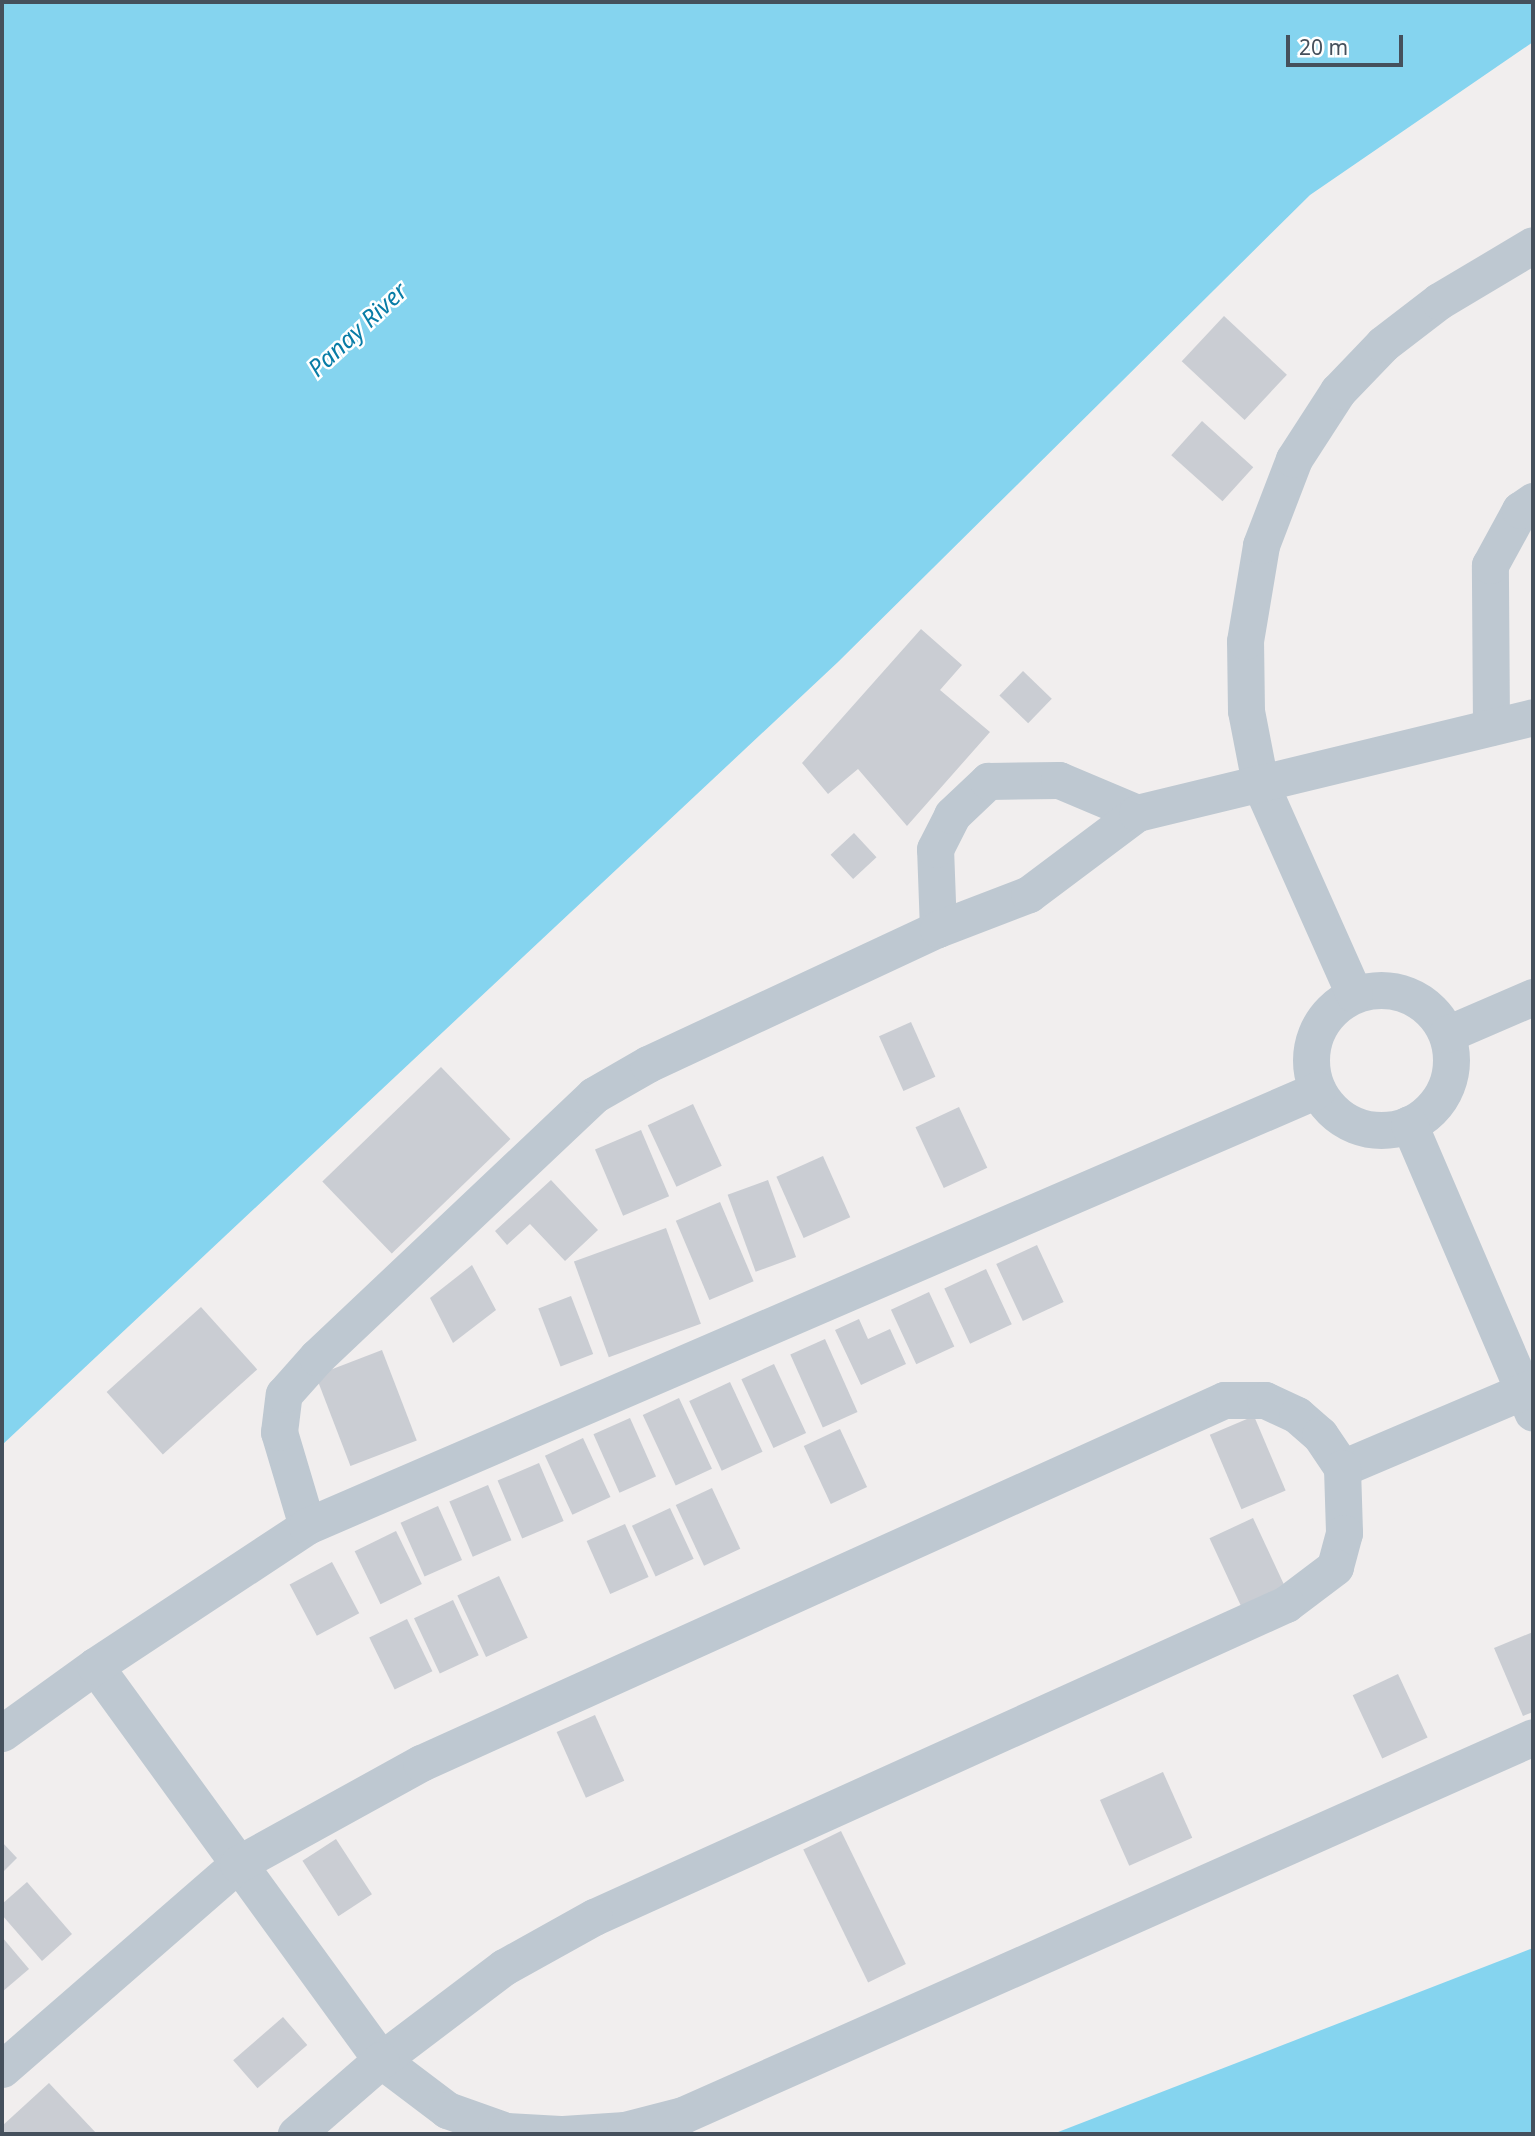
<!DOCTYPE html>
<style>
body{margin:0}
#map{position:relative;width:1535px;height:2136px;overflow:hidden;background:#f1eeee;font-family:"Noto Sans",sans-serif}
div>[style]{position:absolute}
.water>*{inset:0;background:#85d4ef}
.building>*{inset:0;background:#cacdd3;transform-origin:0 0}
.street>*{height:37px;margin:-18.5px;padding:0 18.5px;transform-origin:18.5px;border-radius:18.5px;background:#bec8d1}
.street>.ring{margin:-18.5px;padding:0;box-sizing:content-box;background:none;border:37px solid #bec8d1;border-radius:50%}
span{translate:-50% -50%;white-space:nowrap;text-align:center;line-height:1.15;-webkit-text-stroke:5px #fff;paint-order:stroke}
.water-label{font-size:24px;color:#087ca6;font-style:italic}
.frame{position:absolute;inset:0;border:4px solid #45505c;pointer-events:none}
.scale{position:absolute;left:1286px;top:35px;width:117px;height:32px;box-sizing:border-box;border:4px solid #45505c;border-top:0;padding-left:9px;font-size:21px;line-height:24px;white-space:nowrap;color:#45505c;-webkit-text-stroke:5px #fff;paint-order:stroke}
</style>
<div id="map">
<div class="water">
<i style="clip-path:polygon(2px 2px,1533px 2px,1533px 42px,1310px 195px,838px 662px,2px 1445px)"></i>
<i style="clip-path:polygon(1533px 1948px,1533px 2134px,1053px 2134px)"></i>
</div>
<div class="building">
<i style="left:1224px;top:316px;width:86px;height:62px;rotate:43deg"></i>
<i style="left:1202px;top:421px;width:69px;height:46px;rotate:42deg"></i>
<i style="clip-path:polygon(921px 629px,962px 665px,940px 690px,990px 732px,907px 826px,858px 769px,828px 794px,802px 763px)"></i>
<i style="left:1023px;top:671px;width:40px;height:34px;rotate:44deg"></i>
<i style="left:854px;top:833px;width:33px;height:32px;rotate:47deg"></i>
<i style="left:911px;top:1022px;width:60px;height:35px;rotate:66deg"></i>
<i style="left:441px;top:1067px;width:100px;height:165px;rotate:46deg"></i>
<i style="left:693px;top:1104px;width:68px;height:50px;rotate:65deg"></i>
<i style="left:959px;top:1107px;width:67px;height:48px;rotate:65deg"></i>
<i style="left:641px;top:1130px;width:72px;height:50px;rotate:67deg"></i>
<i style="left:823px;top:1156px;width:67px;height:51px;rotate:66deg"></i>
<i style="clip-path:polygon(551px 1180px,598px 1230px,565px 1261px,530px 1224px,507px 1245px,495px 1231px)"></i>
<i style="left:768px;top:1180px;width:82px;height:43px;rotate:70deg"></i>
<i style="left:720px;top:1202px;width:86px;height:48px;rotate:67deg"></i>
<i style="left:666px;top:1228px;width:102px;height:98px;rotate:70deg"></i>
<i style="left:1037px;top:1245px;width:63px;height:45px;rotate:65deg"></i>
<i style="clip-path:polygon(472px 1265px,496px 1310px,453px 1343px,430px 1298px)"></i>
<i style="left:986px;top:1269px;width:61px;height:46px;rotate:65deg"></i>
<i style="left:929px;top:1292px;width:60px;height:42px;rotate:65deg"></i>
<i style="left:571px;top:1296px;width:62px;height:35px;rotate:69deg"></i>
<i style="left:201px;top:1307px;width:84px;height:127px;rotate:48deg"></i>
<i style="clip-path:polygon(859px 1319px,868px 1339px,890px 1329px,906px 1364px,861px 1385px,835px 1330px)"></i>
<i style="left:825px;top:1339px;width:80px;height:38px;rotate:66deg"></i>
<i style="left:382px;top:1350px;width:97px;height:71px;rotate:69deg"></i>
<i style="left:774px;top:1364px;width:76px;height:36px;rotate:65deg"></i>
<i style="left:730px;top:1382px;width:77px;height:45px;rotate:65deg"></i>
<i style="left:679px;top:1398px;width:78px;height:40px;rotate:65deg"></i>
<i style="left:1254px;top:1416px;width:81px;height:48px;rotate:67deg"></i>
<i style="left:630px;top:1418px;width:64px;height:40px;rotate:66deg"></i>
<i style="left:840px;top:1429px;width:64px;height:40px;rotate:65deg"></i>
<i style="left:583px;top:1438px;width:65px;height:42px;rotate:65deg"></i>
<i style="left:539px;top:1463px;width:63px;height:45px;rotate:67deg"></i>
<i style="left:488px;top:1485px;width:60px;height:42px;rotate:67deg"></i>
<i style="left:712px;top:1488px;width:67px;height:40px;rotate:65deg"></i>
<i style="left:438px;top:1506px;width:59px;height:41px;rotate:66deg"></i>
<i style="left:670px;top:1508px;width:56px;height:42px;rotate:65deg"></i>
<i style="left:1253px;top:1518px;width:84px;height:48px;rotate:65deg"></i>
<i style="left:625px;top:1524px;width:58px;height:42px;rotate:66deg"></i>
<i style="left:396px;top:1531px;width:59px;height:46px;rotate:64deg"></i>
<i style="left:332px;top:1562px;width:58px;height:48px;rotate:62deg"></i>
<i style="left:499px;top:1576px;width:68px;height:46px;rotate:65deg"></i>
<i style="left:453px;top:1600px;width:61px;height:43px;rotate:65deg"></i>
<i style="left:407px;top:1619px;width:58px;height:42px;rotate:64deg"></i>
<i style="clip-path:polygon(1533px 1632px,1533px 1712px,1523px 1716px,1494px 1648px)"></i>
<i style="left:1398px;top:1674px;width:70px;height:50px;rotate:65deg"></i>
<i style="left:595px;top:1715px;width:72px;height:42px;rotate:66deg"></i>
<i style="left:1163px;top:1772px;width:72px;height:69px;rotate:66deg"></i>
<i style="left:841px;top:1831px;width:148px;height:42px;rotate:64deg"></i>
<i style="left:336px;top:1839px;width:66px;height:40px;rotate:57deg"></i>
<i style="clip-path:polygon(2px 1842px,17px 1858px,2px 1873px)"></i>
<i style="clip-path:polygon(27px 1882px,72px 1934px,42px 1961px,2px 1915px,2px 1904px)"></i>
<i style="clip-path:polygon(2px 1937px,29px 1969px,2px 1992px)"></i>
<i style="left:283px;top:2017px;width:37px;height:66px;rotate:49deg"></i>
<i style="clip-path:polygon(49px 2083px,97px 2134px,2px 2134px,2px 2126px)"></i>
</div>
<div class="street">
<i style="left:1491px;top:727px;width:162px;rotate:-90.4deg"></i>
<i style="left:1490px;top:565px;width:63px;rotate:-61.4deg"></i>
<i style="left:1520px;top:510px;width:16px;rotate:-35deg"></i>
<i style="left:938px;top:929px;width:80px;rotate:-92.1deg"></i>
<i style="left:935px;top:849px;width:38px;rotate:-63deg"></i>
<i style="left:952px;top:815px;width:50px;rotate:-43.4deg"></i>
<i style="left:988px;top:781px;width:71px;rotate:-0.8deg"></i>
<i style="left:1059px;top:780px;width:85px;rotate:22.9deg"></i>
<i class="ring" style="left:1311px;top:990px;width:103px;height:103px"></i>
<i style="left:1354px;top:994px;width:231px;rotate:-114deg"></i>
<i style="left:1260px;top:783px;width:73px;rotate:-101deg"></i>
<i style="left:1246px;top:711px;width:70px;rotate:-90.8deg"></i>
<i style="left:1245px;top:641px;width:97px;rotate:-80.5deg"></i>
<i style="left:1261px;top:545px;width:92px;rotate:-69deg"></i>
<i style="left:1294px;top:459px;width:81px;rotate:-57.1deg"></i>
<i style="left:1338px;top:391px;width:65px;rotate:-46.2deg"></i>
<i style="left:1383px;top:344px;width:71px;rotate:-37.5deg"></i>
<i style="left:1439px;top:301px;width:109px;rotate:-30.8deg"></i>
<i style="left:1447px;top:1034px;width:94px;rotate:-23.3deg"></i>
<i style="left:1409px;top:1124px;width:314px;rotate:66.8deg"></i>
<i style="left:1342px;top:1468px;width:207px;rotate:-23deg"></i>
<i style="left:307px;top:1526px;width:98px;rotate:-106.6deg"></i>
<i style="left:279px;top:1432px;width:38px;rotate:-83deg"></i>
<i style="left:284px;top:1394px;width:50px;rotate:-48.3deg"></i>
<i style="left:317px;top:1357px;width:381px;rotate:-43.4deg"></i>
<i style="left:594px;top:1095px;width:62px;rotate:-29.9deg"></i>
<i style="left:648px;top:1064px;width:320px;rotate:-25deg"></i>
<i style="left:938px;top:929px;width:97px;rotate:-21deg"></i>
<i style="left:1029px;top:894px;width:135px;rotate:-36.9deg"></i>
<i style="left:1137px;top:813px;width:407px;rotate:-13.6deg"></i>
<i style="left:95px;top:1666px;width:487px;rotate:54deg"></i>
<i style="left:381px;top:2060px;width:83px;rotate:37.1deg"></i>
<i style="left:447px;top:2110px;width:63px;rotate:19.6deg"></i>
<i style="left:506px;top:2131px;width:54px;rotate:3.2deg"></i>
<i style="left:2px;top:1733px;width:115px;rotate:-35.8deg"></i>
<i style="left:95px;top:1666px;width:254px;rotate:-33.4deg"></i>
<i style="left:307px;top:1526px;width:1100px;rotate:-23.35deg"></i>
<i style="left:2px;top:2069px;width:313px;rotate:-41deg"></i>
<i style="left:238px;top:1864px;width:209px;rotate:-28.9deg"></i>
<i style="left:421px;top:1763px;width:881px;rotate:-24.33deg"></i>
<i style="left:1224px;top:1400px;width:41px"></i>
<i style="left:1265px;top:1400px;width:35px;rotate:25deg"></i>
<i style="left:1297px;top:1415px;width:30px;rotate:41deg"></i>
<i style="left:1320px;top:1435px;width:40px;rotate:56deg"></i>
<i style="left:1342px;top:1468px;width:65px;rotate:88.2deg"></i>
<i style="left:1344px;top:1533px;width:35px;rotate:105deg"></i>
<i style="left:1335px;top:1567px;width:61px;rotate:142.9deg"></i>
<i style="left:1286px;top:1604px;width:759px;rotate:155.66deg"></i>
<i style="left:594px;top:1917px;width:103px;rotate:150.9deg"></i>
<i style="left:504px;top:1967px;width:154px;rotate:142.9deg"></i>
<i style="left:381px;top:2060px;width:113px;rotate:139deg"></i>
<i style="left:563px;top:2134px;width:62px;rotate:-3.7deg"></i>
<i style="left:625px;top:2130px;width:60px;rotate:-14.5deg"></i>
<i style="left:683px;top:2115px;width:930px;rotate:-23.97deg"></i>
</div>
<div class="water-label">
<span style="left:357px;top:329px;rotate:-43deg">Panay River</span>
</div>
<div class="frame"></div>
<div class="scale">20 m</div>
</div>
